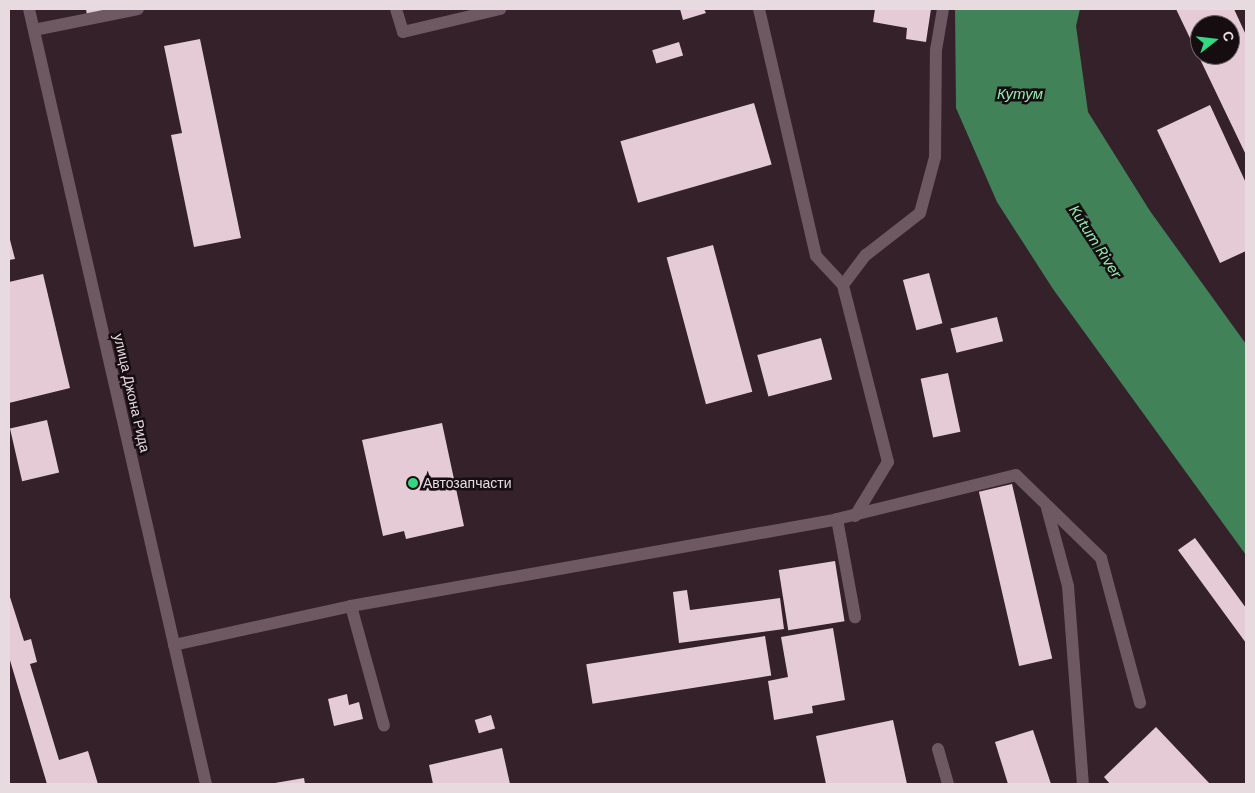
<!DOCTYPE html>
<meta charset="utf-8">
<style>
body{margin:0}
#map{position:relative;width:1255px;height:793px;overflow:hidden;background:#34212a;font-family:"DM Sans",sans-serif}
div>[style]{position:absolute}
.water>*{inset:0;background:#418259}
.building>*{inset:0;background:#e5cbd6;transform-origin:0 0}
.lane>*{height:12px;margin:-6px;padding:0 6px;transform-origin:6px;border-radius:6px;background:#6e5862}
.street>*{height:12px;margin:-6px;padding:0 6px;transform-origin:6px;border-radius:6px;background:#6e5862}
.dots>*{width:14px;height:14px;translate:-50% -50%;box-sizing:border-box;border:2px solid #160d11;border-radius:50%}
span{translate:-50% -50%;white-space:nowrap;text-align:center;line-height:1.15;-webkit-text-stroke:5px #160d11;paint-order:stroke}
.street-label{font-size:14px;color:#e8dbe0}
.poi-label{font-size:14px;color:#e8dbe0}
.left{translate:0 -50%;text-align:left}
.water-label{font-size:15px;color:#90ecb0;font-style:italic}
.frame{position:absolute;inset:0;border:10px solid #e8dbe0;pointer-events:none}
.north{position:absolute;left:1190px;top:15px;width:50px;height:50px;box-sizing:border-box;background:#160d11;border:1px solid #6a5f64;border-radius:50%;rotate:74deg;font-size:14px;font-weight:700;line-height:20px;text-align:center;color:#e8dbe0}
.north::after{content:'';display:block;margin:auto;width:18px;height:22px;background:#34d881;clip-path:polygon(50% 0,100% 100%,50% 72%,0 100%)}
</style>
<div id="map">
<div class="water">
<i style="clip-path:polygon(955px 9px,1080px 9px,1076px 26px,1088px 112px,1150px 211px,1246px 344px,1246px 555px,1053px 289px,997px 202px,956px 108px)"></i>
</div>
<div class="building">
<i style="clip-path:polygon(86px 9px,115px 9px,87px 16px)"></i>
<i style="clip-path:polygon(680px 9px,704px 9px,706px 13px,683px 20px)"></i>
<i style="clip-path:polygon(875px 9px,931px 9px,926px 42px,906px 39px,907px 28px,873px 22px)"></i>
<i style="clip-path:polygon(evenodd,1176px 9px,1234px 9px,1246px 35px,1246px 155px,1176px 9px,1200px 25px,1230px 25px,1230px 55px,1200px 55px,1200px 25px)"></i>
<i style="clip-path:polygon(200px 39px,241px 238px,194px 247px,171px 135px,182px 133px,164px 46px)"></i>
<i style="left:679px;top:42px;width:14px;height:28px;rotate:73deg"></i>
<i style="left:754px;top:103px;width:64px;height:139px;rotate:74deg"></i>
<i style="clip-path:polygon(1210px 105px,1246px 183px,1246px 251px,1220px 263px,1157px 130px)"></i>
<i style="clip-path:polygon(9px 236px,15px 259px,9px 260px)"></i>
<i style="left:713px;top:245px;width:152px;height:48px;rotate:75deg"></i>
<i style="left:929px;top:273px;width:52px;height:27px;rotate:75deg"></i>
<i style="clip-path:polygon(43px 274px,70px 388px,9px 403px,9px 282px)"></i>
<i style="left:997px;top:317px;width:25px;height:48px;rotate:76deg"></i>
<i style="left:821px;top:338px;width:43px;height:66px;rotate:75deg"></i>
<i style="left:948px;top:373px;width:60px;height:28px;rotate:78deg"></i>
<i style="left:47px;top:420px;width:54px;height:38px;rotate:77deg"></i>
<i style="clip-path:polygon(442px 423px,464px 526px,406px 539px,404px 531px,383px 536px,362px 440px)"></i>
<i style="left:1012px;top:484px;width:179px;height:34px;rotate:77deg"></i>
<i style="clip-path:polygon(1195px 538px,1246px 608px,1246px 643px,1178px 550px)"></i>
<i style="left:835px;top:561px;width:61px;height:57px;rotate:81deg"></i>
<i style="clip-path:polygon(687px 590px,690px 610px,780px 598px,784px 629px,679px 643px,673px 592px)"></i>
<i style="clip-path:polygon(9px 594px,24px 641px,31px 639px,37px 662px,30px 664px,59px 760px,88px 751px,98px 784px,47px 784px,9px 657px)"></i>
<i style="clip-path:polygon(833px 628px,845px 700px,812px 706px,813px 713px,774px 720px,768px 681px,788px 677px,781px 637px)"></i>
<i style="left:765px;top:636px;width:40px;height:181px;rotate:81deg"></i>
<i style="clip-path:polygon(347px 694px,349px 705px,359px 702px,363px 719px,334px 726px,328px 699px)"></i>
<i style="left:491px;top:715px;width:14px;height:17px;rotate:73deg"></i>
<i style="clip-path:polygon(893px 720px,907px 784px,826px 784px,816px 736px)"></i>
<i style="clip-path:polygon(1156px 727px,1210px 784px,1110px 784px,1104px 777px)"></i>
<i style="clip-path:polygon(1033px 730px,1051px 784px,1008px 784px,995px 742px)"></i>
<i style="clip-path:polygon(502px 748px,510px 784px,433px 784px,429px 765px)"></i>
<i style="clip-path:polygon(304px 778px,305px 784px,275px 784px,275px 783px)"></i>
</div>
<div class="lane">
<i style="left:396px;top:9px;width:24px;rotate:73deg"></i>
<i style="left:403px;top:32px;width:100px;rotate:-13.3deg"></i>
<i style="left:759px;top:9px;width:253px;rotate:77deg"></i>
<i style="left:816px;top:256px;width:40px;rotate:47deg"></i>
<i style="left:34px;top:30px;width:106px;rotate:-11.4deg"></i>
<i style="left:1047px;top:508px;width:81px;rotate:74.9deg"></i>
<i style="left:1068px;top:586px;width:199px;rotate:85.7deg"></i>
<i style="left:837px;top:519px;width:100px;rotate:79.6deg"></i>
<i style="left:938px;top:749px;width:36px;rotate:74deg"></i>
</div>
<div class="street">
<i style="left:29px;top:9px;width:795px;rotate:77.14deg"></i>
<i style="left:855px;top:516px;width:63px;rotate:-58.6deg"></i>
<i style="left:888px;top:462px;width:183px;rotate:-104.3deg"></i>
<i style="left:843px;top:285px;width:38px;rotate:-53deg"></i>
<i style="left:866px;top:255px;width:68px;rotate:-37.9deg"></i>
<i style="left:920px;top:213px;width:58px;rotate:-75deg"></i>
<i style="left:935px;top:157px;width:107px;rotate:-89.5deg"></i>
<i style="left:936px;top:50px;width:42px;rotate:-80.3deg"></i>
<i style="left:351px;top:606px;width:124px;rotate:74.6deg"></i>
<i style="left:174px;top:645px;width:181px;rotate:-12.4deg"></i>
<i style="left:351px;top:606px;width:494px;rotate:-10.1deg"></i>
<i style="left:837px;top:519px;width:184px;rotate:-13.8deg"></i>
<i style="left:1016px;top:475px;width:119px;rotate:44.3deg"></i>
<i style="left:1101px;top:558px;width:150px;rotate:74.9deg"></i>
</div>
<div class="dots">
<i style="left:413px;top:483px;background:#34d881"></i>
</div>
<div class="street-label">
<span style="left:132px;top:393px;rotate:77deg">улица Джона Рида</span>
</div>
<div class="poi-label">
<span class="left" style="left:423px;top:483px">Автозапчасти</span>
</div>
<div class="water-label">
<span style="left:1020px;top:95px">Кутум</span>
<span style="left:1095px;top:242px;rotate:57deg">Kutum River</span>
</div>
<div class="frame"></div>
<div class="north">С</div>
</div>
